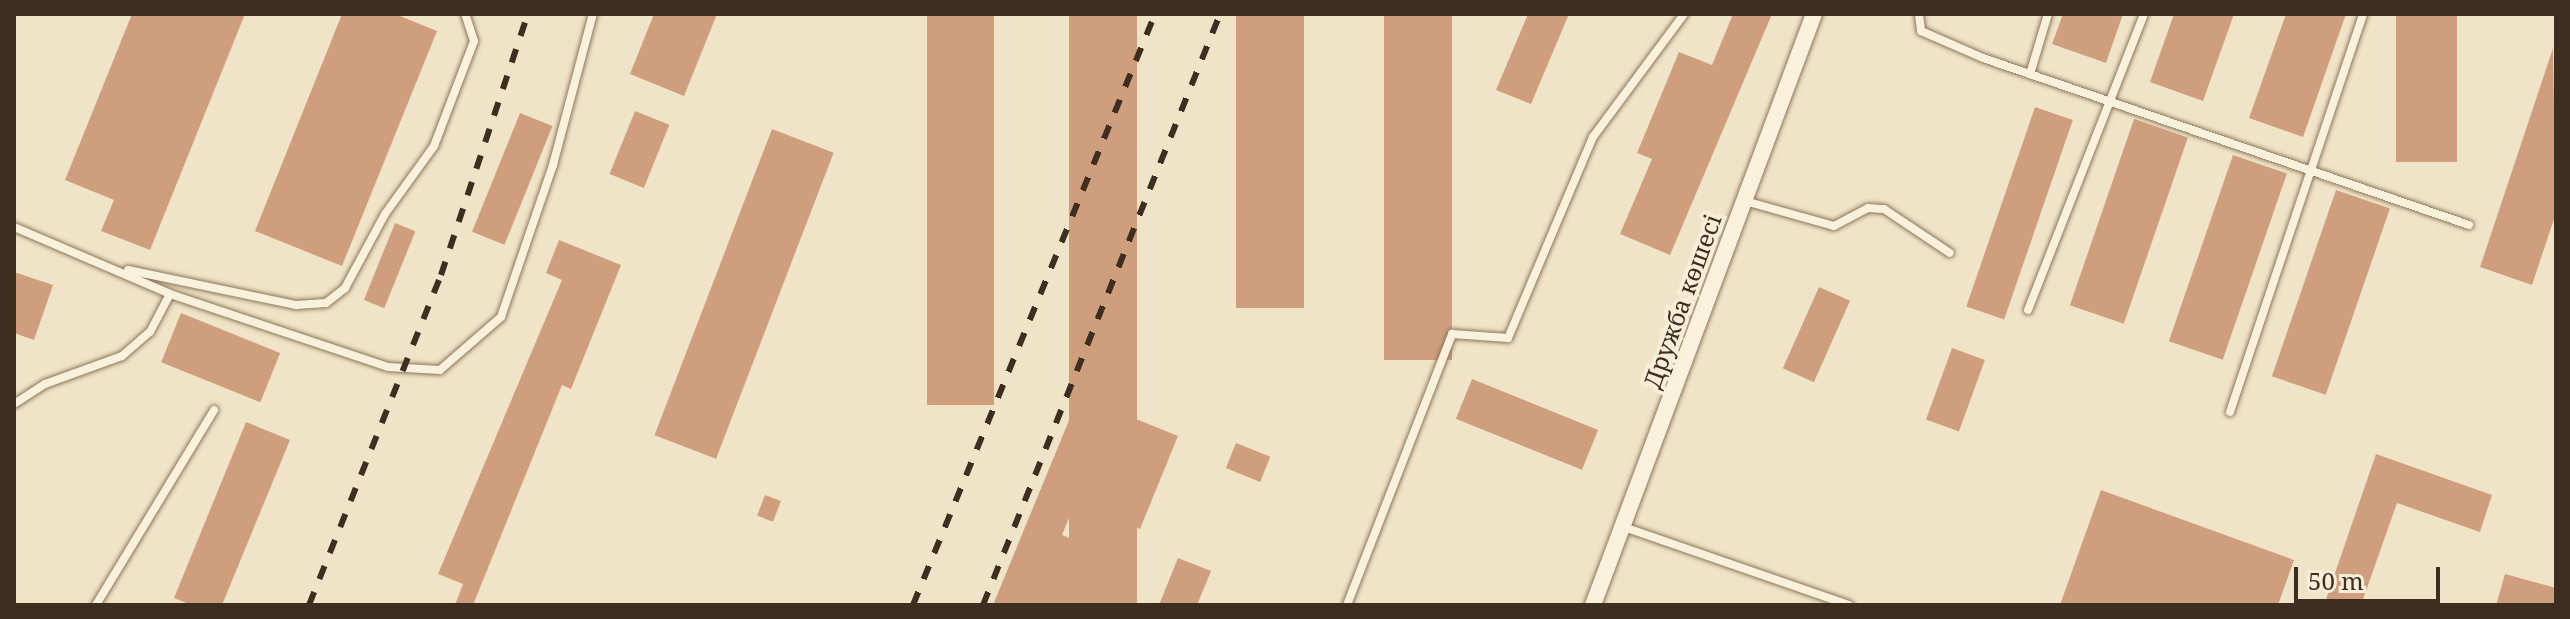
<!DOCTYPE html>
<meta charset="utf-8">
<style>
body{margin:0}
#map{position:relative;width:2570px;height:619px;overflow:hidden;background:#f0e4c8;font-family:"Noto Serif",serif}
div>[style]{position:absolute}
.building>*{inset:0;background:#cf9f7d;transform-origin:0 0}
.roads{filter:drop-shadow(0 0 2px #8d765c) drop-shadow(0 0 2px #8d765c)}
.lane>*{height:8px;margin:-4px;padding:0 4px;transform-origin:4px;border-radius:4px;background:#faf1dc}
.street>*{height:16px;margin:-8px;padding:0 8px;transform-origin:8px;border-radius:8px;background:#faf1dc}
.rail>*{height:6px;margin-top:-3px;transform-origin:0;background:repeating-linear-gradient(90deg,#3d2e20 0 14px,transparent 0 28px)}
span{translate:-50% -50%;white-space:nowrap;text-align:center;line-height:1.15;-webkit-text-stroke:8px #f7eed8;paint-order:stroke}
.street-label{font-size:24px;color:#3d2e20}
.frame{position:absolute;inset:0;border:16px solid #3d2e20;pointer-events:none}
.scale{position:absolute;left:2294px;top:567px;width:146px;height:36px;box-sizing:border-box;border:4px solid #3d2e20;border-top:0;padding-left:10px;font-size:24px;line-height:28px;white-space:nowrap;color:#3d2e20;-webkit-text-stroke:6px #f7eed8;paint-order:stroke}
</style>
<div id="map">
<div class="building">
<i style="clip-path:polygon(132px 14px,245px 14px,150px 250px,101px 231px,114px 200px,65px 180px)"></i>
<i style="clip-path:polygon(342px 14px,395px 14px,437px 31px,342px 266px,255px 231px)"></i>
<i style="clip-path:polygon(654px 14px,717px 14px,684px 96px,630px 74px)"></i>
<i style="left:927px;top:14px;width:67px;height:391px"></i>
<i style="left:1069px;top:14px;width:68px;height:591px"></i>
<i style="left:1236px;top:14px;width:68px;height:294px"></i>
<i style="left:1384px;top:14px;width:68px;height:346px"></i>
<i style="clip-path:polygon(1528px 14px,1569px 14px,1531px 104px,1496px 90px)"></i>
<i style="clip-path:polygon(1733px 14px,1772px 14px,1670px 255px,1620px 234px,1652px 159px,1637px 153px,1679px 52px,1712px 65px)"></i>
<i style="clip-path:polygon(2063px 14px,2123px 14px,2106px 63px,2052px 44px)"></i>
<i style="clip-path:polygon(2174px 14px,2234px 14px,2203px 101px,2150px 82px)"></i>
<i style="clip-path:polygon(2286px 14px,2346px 14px,2303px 137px,2249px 118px)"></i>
<i style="left:2396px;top:14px;width:61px;height:148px"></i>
<i style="clip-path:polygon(2553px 48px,2556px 213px,2532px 285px,2480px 267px)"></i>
<i style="left:2035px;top:107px;width:40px;height:211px;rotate:19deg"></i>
<i style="left:635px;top:111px;width:37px;height:68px;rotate:22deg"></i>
<i style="left:520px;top:113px;width:35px;height:128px;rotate:22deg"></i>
<i style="left:2134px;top:119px;width:57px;height:197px;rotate:19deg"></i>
<i style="left:772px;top:129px;width:66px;height:328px;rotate:21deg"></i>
<i style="left:2233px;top:155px;width:57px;height:197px;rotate:19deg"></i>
<i style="left:2336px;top:190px;width:57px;height:197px;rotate:19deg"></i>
<i style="left:395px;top:223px;width:22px;height:83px;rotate:22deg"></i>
<i style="clip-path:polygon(559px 240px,621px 265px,571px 389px,562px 385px,473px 605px,455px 605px,463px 584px,438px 574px,562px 280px,546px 273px)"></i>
<i style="clip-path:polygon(14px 272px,53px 285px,34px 340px,14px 333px)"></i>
<i style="left:1819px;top:287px;width:34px;height:89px;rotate:24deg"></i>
<i style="left:181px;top:313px;width:107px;height:53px;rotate:22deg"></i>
<i style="left:1952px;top:348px;width:35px;height:76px;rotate:20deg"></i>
<i style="left:1472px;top:379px;width:136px;height:43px;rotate:22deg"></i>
<i style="clip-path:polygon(1079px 396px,1178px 436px,1140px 529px,1075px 503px,1062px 535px,1126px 561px,1109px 605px,993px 605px)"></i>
<i style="clip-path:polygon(246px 422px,290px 440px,222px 605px,191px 605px,174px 598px)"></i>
<i style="left:1236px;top:443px;width:37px;height:27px;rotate:22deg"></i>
<i style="clip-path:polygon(2376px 454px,2492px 495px,2480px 532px,2397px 503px,2361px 605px,2324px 605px)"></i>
<i style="clip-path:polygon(2101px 490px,2294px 560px,2278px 605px,2060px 605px)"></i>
<i style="left:765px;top:495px;width:17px;height:22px;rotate:21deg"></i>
<i style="clip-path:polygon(1178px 558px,1211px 571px,1197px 605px,1159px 605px)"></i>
<i style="clip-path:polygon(2505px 574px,2556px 588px,2556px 605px,2496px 605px)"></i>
</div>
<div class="roads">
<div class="lane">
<i style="left:1919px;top:14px;width:17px;rotate:83deg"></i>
<i style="left:1921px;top:31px;width:68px;rotate:23.5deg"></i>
<i style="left:1983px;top:58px;width:514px;rotate:18.96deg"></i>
<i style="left:2030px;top:74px;width:63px;rotate:-73.3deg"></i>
<i style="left:1745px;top:201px;width:92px;rotate:15.7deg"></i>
<i style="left:1834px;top:226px;width:38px;rotate:-28deg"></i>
<i style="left:1868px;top:208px;width:16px;rotate:4deg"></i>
<i style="left:1884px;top:209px;width:79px;rotate:33.7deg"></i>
<i style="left:14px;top:227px;width:170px;rotate:23.2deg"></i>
<i style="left:170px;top:294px;width:230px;rotate:18.5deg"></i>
<i style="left:388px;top:367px;width:52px;rotate:3.3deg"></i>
<i style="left:440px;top:370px;width:81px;rotate:-41deg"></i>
<i style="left:501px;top:317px;width:161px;rotate:-71.1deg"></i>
<i style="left:553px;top:165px;width:156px;rotate:-75.2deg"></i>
<i style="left:128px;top:270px;width:172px;rotate:11.8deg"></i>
<i style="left:296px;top:305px;width:30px;rotate:-4deg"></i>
<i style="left:326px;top:303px;width:24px;rotate:-38deg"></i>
<i style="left:345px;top:288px;width:84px;rotate:-61.6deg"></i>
<i style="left:385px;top:214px;width:84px;rotate:-54.2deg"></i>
<i style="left:434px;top:146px;width:112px;rotate:-69.1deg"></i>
<i style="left:474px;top:41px;width:28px;rotate:-108deg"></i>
<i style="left:2028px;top:310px;width:318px;rotate:-68.6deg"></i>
<i style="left:14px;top:404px;width:37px;rotate:-33deg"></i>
<i style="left:45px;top:384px;width:82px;rotate:-20deg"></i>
<i style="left:122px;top:356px;width:37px;rotate:-41deg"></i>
<i style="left:150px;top:332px;width:43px;rotate:-62.2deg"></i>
<i style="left:2230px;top:412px;width:420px;rotate:-71.5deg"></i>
<i style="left:1624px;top:527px;width:238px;rotate:19.1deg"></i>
<i style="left:96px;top:605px;width:228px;rotate:-58.8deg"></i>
<i style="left:1347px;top:605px;width:291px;rotate:-68.8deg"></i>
<i style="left:1452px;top:334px;width:56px;rotate:4.1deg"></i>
<i style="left:1508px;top:338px;width:218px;rotate:-67.1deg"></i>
<i style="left:1593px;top:137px;width:153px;rotate:-53.5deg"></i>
</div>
<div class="street">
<i style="left:1593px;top:605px;width:631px;rotate:-69.5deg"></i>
</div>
</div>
<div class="rail">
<i style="left:309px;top:605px;width:355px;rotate:-68.2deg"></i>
<i style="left:441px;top:275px;width:275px;rotate:-71.6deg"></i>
<i style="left:913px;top:605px;width:639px;rotate:-67.73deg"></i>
<i style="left:983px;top:605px;width:637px;rotate:-68.15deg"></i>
</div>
<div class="street-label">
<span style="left:1682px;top:301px;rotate:-70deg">Дружба көшесі</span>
</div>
<div class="frame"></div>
<div class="scale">50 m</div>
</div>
